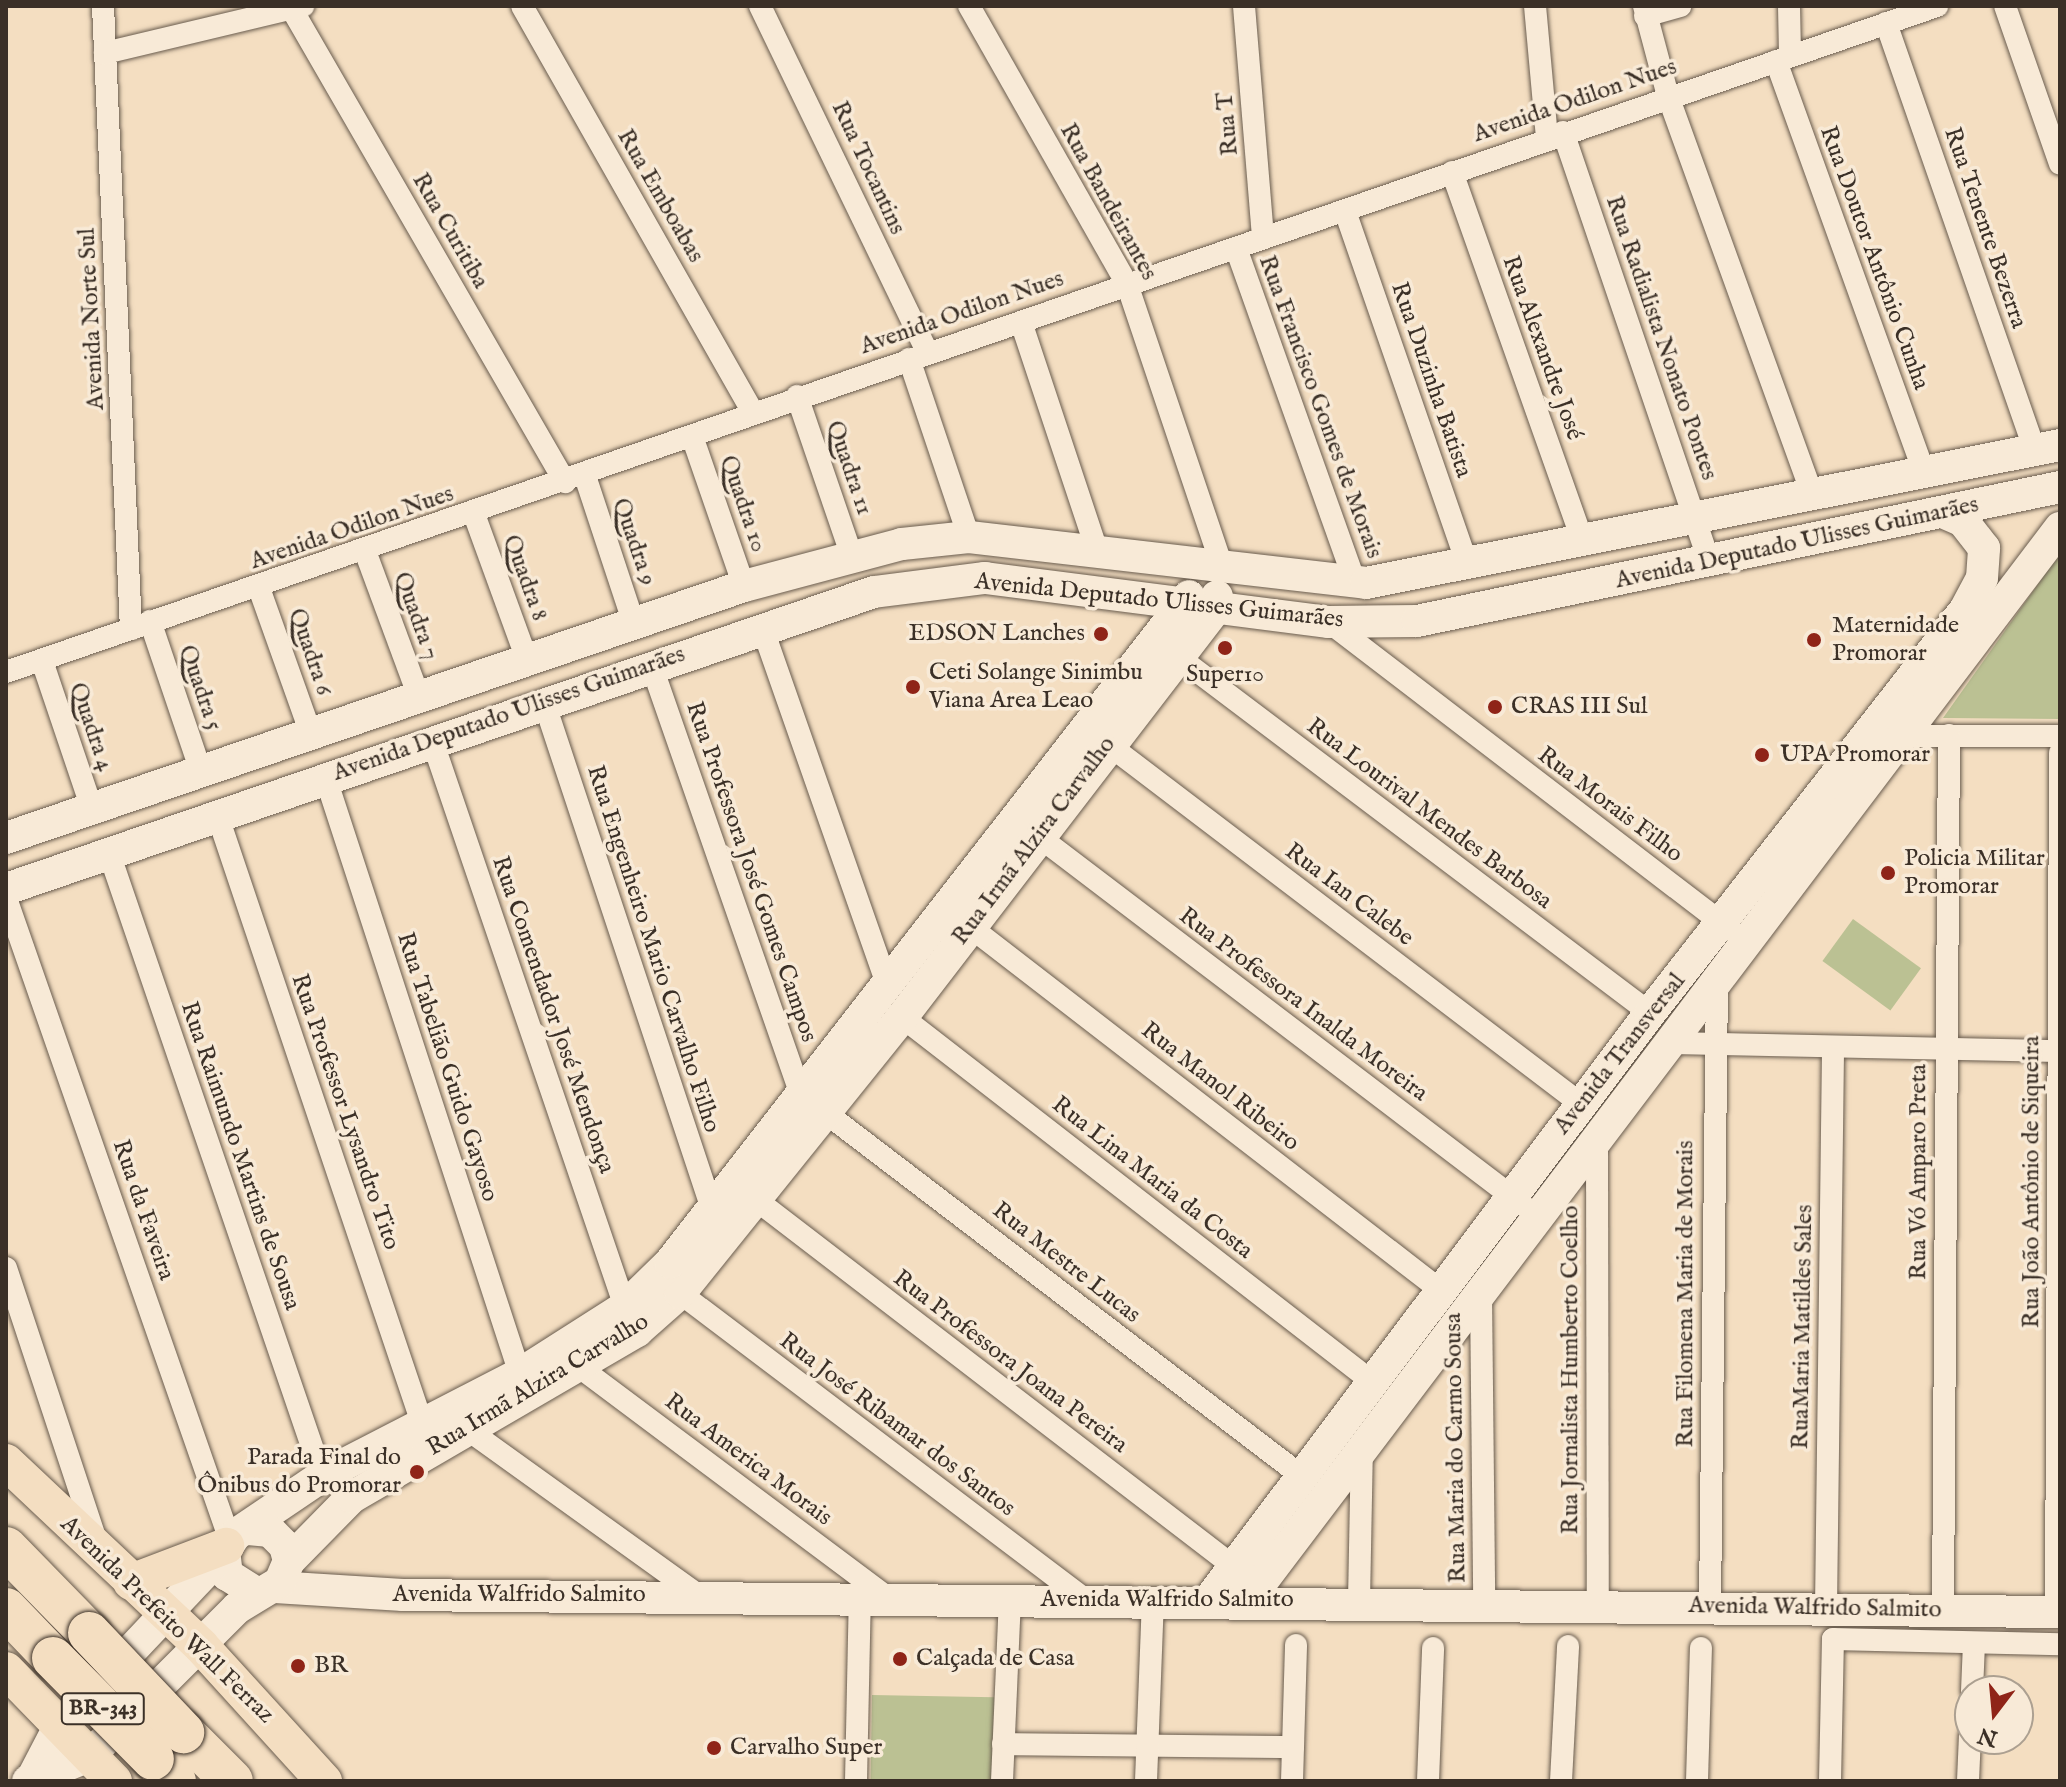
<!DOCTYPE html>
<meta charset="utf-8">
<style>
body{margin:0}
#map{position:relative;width:2066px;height:1787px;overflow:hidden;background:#f4dec1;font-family:"IM FELL English",serif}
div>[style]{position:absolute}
.green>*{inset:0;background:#bbc193;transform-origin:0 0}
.roads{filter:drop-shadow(0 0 2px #695c4e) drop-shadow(0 0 2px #695c4e)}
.street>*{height:22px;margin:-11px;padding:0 11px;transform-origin:11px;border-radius:11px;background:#f8ead7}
.secondary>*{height:32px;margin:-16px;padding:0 16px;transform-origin:16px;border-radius:16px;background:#f8ead7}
.primary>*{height:36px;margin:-18px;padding:0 18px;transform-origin:18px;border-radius:18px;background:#f4dec1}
.highway>*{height:42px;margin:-21px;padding:0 21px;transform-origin:21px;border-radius:21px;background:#f4dec1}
.bridges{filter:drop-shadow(0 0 2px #3b3027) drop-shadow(0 0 2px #3b3027)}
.highway-bridge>*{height:42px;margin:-21px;padding:0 21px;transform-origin:21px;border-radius:21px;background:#f4dec1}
.dots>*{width:22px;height:22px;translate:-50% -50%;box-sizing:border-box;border:4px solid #f8ead7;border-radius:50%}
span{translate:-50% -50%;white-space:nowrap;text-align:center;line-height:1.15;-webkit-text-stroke:7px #f8ead7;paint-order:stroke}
.shield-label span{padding:2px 6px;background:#f8ead7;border:2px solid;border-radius:6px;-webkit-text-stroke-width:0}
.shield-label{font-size:22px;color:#3b3027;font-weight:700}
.street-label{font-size:24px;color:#3b3027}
.poi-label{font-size:24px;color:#3b3027}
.left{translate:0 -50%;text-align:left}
.right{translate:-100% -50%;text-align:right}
.frame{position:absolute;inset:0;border:8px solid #3b3027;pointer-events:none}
.north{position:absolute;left:1954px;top:1675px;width:80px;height:80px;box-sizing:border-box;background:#f8ead7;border:2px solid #aca091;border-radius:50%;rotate:196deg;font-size:22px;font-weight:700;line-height:32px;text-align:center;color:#3b3027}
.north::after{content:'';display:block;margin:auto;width:28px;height:36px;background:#8f2418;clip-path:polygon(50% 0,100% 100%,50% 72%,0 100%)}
</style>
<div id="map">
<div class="green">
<i style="clip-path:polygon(2060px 553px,2060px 719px,1943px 718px)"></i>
<i style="left:1853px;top:919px;width:84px;height:52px;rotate:36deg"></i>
<i style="left:872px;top:1695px;width:122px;height:86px;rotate:1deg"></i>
</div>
<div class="roads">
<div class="street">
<i style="left:103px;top:6px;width:624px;rotate:87.43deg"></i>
<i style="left:290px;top:6px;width:550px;rotate:59.98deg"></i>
<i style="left:522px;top:6px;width:467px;rotate:60.4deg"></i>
<i style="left:760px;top:6px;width:384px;rotate:64.2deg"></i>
<i style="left:969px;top:6px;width:320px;rotate:60.4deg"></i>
<i style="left:1127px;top:284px;width:301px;rotate:71.4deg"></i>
<i style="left:1244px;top:6px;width:233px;rotate:85.3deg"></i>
<i style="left:1535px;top:6px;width:132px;rotate:84.8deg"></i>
<i style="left:1644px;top:6px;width:93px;rotate:75.1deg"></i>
<i style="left:1668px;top:96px;width:425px;rotate:70.1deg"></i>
<i style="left:1789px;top:6px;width:49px;rotate:88.8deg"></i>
<i style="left:2005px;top:6px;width:167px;rotate:70.8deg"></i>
<i style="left:1645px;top:16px;width:37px;rotate:-16deg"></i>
<i style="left:1886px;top:23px;width:452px;rotate:70.8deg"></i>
<i style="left:105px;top:53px;width:204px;rotate:-13.4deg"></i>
<i style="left:1776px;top:61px;width:437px;rotate:70.2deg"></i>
<i style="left:1563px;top:132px;width:453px;rotate:71.2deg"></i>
<i style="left:1452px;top:172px;width:393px;rotate:70.5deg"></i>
<i style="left:1345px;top:211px;width:377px;rotate:70.9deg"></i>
<i style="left:1236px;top:248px;width:356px;rotate:70.4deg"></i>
<i style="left:1021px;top:322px;width:241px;rotate:71.6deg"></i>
<i style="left:909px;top:359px;width:188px;rotate:71.4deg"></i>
<i style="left:797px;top:396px;width:170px;rotate:71.1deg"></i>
<i style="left:693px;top:439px;width:156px;rotate:70.9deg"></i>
<i style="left:585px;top:476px;width:156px;rotate:71.7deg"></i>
<i style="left:474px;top:514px;width:155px;rotate:70deg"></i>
<i style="left:365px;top:551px;width:156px;rotate:69.7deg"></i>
<i style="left:259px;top:588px;width:155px;rotate:70.4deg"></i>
<i style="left:150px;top:621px;width:159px;rotate:71.3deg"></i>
<i style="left:1329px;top:622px;width:506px;rotate:37.46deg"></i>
<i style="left:762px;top:627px;width:377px;rotate:70.7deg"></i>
<i style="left:1177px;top:656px;width:593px;rotate:37.04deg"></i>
<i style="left:42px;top:661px;width:156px;rotate:71.3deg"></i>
<i style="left:652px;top:667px;width:452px;rotate:70.8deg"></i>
<i style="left:801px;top:1094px;width:626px;rotate:37.35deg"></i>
<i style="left:6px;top:672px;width:2043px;rotate:-19.03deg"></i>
<i style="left:545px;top:705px;width:531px;rotate:71.67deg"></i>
<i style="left:1904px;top:736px;width:156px"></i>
<i style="left:1101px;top:739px;width:603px;rotate:37.25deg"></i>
<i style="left:432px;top:740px;width:599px;rotate:71.2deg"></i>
<i style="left:325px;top:776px;width:629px;rotate:71.94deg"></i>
<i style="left:217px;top:814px;width:646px;rotate:71.4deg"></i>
<i style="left:1038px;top:836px;width:609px;rotate:37.26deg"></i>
<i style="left:109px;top:853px;width:658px;rotate:71.12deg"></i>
<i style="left:6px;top:898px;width:680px;rotate:70.77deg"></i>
<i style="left:969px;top:926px;width:594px;rotate:37.68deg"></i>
<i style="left:902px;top:1017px;width:592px;rotate:37.8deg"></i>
<i style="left:1671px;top:1043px;width:389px;rotate:1.2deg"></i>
<i style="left:1597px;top:1137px;width:467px;rotate:89.9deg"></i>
<i style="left:755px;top:1199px;width:603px;rotate:37.52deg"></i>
<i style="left:6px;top:1268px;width:290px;rotate:71.7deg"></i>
<i style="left:680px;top:1293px;width:504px;rotate:37.1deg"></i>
<i style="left:1481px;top:1293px;width:310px;rotate:89.4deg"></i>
<i style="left:578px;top:1366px;width:384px;rotate:36.8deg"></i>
<i style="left:467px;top:1429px;width:284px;rotate:35.7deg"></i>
<i style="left:1359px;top:1601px;width:152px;rotate:-88.9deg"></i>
<i style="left:1710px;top:1607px;width:625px;rotate:-89.36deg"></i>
<i style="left:1826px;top:1608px;width:560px;rotate:-89.28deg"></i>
<i style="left:1943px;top:1610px;width:875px;rotate:-89.61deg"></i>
<i style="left:2056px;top:1611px;width:858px;rotate:-89.73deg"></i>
<i style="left:1972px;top:1691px;width:48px;rotate:-87.6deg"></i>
<i style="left:1003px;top:1744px;width:290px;rotate:0.6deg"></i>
<i style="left:856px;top:1781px;width:186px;rotate:-88.8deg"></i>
<i style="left:1002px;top:1781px;width:182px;rotate:-87.5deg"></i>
<i style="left:1146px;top:1781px;width:180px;rotate:-87.8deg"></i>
<i style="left:1292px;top:1781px;width:136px;rotate:-88.3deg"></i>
<i style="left:1428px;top:1781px;width:133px;rotate:-87.8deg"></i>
<i style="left:1561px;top:1781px;width:135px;rotate:-87deg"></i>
<i style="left:1697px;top:1781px;width:133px;rotate:-88.3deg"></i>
<i style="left:1830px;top:1781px;width:142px;rotate:-88.8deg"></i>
<i style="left:1833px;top:1639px;width:227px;rotate:1.3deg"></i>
<i style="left:1968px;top:1781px;width:45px;rotate:-87.5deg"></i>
</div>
<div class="secondary">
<i style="left:6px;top:838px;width:780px;rotate:-18.85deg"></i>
<i style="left:744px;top:586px;width:163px;rotate:-14.9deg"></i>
<i style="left:902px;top:544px;width:67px;rotate:-6deg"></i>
<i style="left:969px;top:537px;width:400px;rotate:6.6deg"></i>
<i style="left:1366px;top:583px;width:708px;rotate:-11.25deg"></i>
<i style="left:6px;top:889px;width:917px;rotate:-18.89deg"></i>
<i style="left:874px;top:592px;width:112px;rotate:-7.2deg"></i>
<i style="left:985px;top:578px;width:347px;rotate:7.3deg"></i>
<i style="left:1329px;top:622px;width:88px;rotate:-0.7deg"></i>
<i style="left:1417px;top:621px;width:657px;rotate:-11.77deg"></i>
<i style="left:289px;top:1561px;width:90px;rotate:-45.5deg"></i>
<i style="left:352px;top:1497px;width:330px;rotate:-30.2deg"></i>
<i style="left:637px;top:1331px;width:57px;rotate:-41.5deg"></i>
<i style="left:680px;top:1293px;width:354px;rotate:-51.2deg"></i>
<i style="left:902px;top:1017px;width:512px;rotate:-52.46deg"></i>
<i style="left:1214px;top:611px;width:15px;rotate:-79deg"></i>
<i style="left:275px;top:1587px;width:128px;rotate:3.6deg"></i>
<i style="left:403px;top:1595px;width:1657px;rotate:0.59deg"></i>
<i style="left:258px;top:1594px;width:36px;rotate:-148deg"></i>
<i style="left:227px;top:1575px;width:23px;rotate:-97deg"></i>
<i style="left:224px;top:1552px;width:20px;rotate:-57deg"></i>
<i style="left:235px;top:1535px;width:105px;rotate:-34.1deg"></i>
<i style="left:322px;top:1476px;width:223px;rotate:-27.3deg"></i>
<i style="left:520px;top:1374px;width:125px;rotate:-32.5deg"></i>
<i style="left:625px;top:1307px;width:63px;rotate:-44.4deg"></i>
<i style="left:670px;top:1263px;width:845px;rotate:-52.11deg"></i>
<i style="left:1209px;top:1600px;width:734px;rotate:-53.08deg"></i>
<i style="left:1650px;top:1013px;width:512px;rotate:-51.99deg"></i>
<i style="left:1965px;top:610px;width:36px;rotate:-62deg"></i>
<i style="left:1982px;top:578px;width:30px;rotate:-86deg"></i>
<i style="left:1984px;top:548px;width:34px;rotate:-128deg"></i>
<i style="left:1963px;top:521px;width:22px;rotate:-156deg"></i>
<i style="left:1248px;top:1600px;width:1345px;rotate:-52.86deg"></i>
<i style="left:33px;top:1777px;width:56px;rotate:-62.5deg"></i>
<i style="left:59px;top:1727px;width:241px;rotate:-46.7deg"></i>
<i style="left:28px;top:1781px;width:66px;rotate:-22.3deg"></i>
<i style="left:89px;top:1756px;width:209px;rotate:-45deg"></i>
<i style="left:237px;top:1608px;width:50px;rotate:-31.2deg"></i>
<i style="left:280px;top:1582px;width:23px;rotate:-67deg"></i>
<i style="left:289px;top:1561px;width:16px;rotate:-105deg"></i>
<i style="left:285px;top:1546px;width:21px;rotate:-135deg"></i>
<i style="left:270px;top:1531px;width:22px;rotate:-175deg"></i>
</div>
<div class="primary">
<i style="left:6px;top:1462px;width:268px;rotate:43.3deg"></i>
<i style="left:201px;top:1646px;width:183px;rotate:47.7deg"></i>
<i style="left:131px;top:1582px;width:102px;rotate:-20.8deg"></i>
<i style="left:6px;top:1670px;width:155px;rotate:45.8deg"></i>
</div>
<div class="highway">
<i style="left:6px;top:1548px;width:119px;rotate:45.7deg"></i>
<i style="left:6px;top:1609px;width:68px;rotate:46.2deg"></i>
<i style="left:183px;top:1732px;width:69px;rotate:45deg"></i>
<i style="left:153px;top:1759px;width:31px;rotate:45deg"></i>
</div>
</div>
<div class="bridges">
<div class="highway-bridge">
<i style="left:89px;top:1633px;width:137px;rotate:46.5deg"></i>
<i style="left:53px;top:1658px;width:142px;rotate:45.3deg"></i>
</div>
</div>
<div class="dots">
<i style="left:1101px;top:634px;background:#8f2418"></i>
<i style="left:1814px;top:640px;background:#8f2418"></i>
<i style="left:1225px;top:648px;background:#8f2418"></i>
<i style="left:913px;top:687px;background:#8f2418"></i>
<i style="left:1495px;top:707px;background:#8f2418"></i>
<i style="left:1762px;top:755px;background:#8f2418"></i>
<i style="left:1888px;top:873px;background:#8f2418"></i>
<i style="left:417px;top:1472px;background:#8f2418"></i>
<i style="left:900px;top:1659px;background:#8f2418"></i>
<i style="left:298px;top:1666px;background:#8f2418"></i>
<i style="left:714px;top:1748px;background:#8f2418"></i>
</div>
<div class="shield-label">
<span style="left:103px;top:1709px">BR-343</span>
</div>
<div class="street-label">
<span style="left:1575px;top:101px;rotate:-19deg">Avenida Odilon Nues</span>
<span style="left:1228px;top:124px;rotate:-95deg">Rua T</span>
<span style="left:868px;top:168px;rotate:65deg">Rua Tocantins</span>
<span style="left:660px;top:196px;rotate:60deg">Rua Emboabas</span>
<span style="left:1108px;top:202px;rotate:61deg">Rua Bandeirantes</span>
<span style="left:1985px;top:228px;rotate:71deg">Rua Tenente Bezerra</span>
<span style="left:450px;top:231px;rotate:60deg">Rua Curitiba</span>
<span style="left:1874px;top:258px;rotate:70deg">Rua Doutor Antônio Cunha</span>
<span style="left:962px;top:313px;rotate:-19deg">Avenida Odilon Nues</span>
<span style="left:92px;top:319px;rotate:-93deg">Avenida Norte Sul</span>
<span style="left:1661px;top:338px;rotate:71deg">Rua Radialista Nonato Pontes</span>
<span style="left:1542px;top:348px;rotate:70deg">Rua Alexandre José</span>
<span style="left:1431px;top:380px;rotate:71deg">Rua Duzinha Batista</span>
<span style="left:1320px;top:407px;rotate:70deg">Rua Francisco Gomes de Morais</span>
<span style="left:849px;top:468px;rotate:71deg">Quadra 11</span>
<span style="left:743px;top:504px;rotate:71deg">Quadra 10</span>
<span style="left:352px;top:528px;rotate:-19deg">Avenida Odilon Nues</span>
<span style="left:634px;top:542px;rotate:71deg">Quadra 9</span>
<span style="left:1797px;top:543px;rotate:-12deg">Avenida Deputado Ulisses Guimarães</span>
<span style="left:525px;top:578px;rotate:70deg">Quadra 8</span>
<span style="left:1159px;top:601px;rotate:6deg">Avenida Deputado Ulisses Guimarães</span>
<span style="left:416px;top:616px;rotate:70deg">Quadra 7</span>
<span style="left:310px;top:652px;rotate:71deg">Quadra 6</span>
<span style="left:200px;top:688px;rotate:71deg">Quadra 5</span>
<span style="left:509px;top:714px;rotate:-19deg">Avenida Deputado Ulisses Guimarães</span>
<span style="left:91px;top:727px;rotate:71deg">Quadra 4</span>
<span style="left:1610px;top:805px;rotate:37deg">Rua Morais Filho</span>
<span style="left:1429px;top:814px;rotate:37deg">Rua Lourival Mendes Barbosa</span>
<span style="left:1034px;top:841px;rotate:-53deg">Rua Irmã Alzira Carvalho</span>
<span style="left:751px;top:872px;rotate:71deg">Rua Professora José Gomes Campos</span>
<span style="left:1349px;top:895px;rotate:37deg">Rua Ian Calebe</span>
<span style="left:653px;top:949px;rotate:72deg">Rua Engenheiro Mario Carvalho Filho</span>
<span style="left:1303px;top:1005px;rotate:37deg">Rua Professora Inalda Moreira</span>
<span style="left:553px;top:1015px;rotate:71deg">Rua Comendador José Mendonça</span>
<span style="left:1620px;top:1054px;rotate:-52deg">Avenida Transversal</span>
<span style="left:447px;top:1067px;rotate:72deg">Rua Tabelião Guido Gayoso</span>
<span style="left:1220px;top:1087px;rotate:38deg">Rua Manol Ribeiro</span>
<span style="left:345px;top:1112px;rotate:71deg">Rua Professor Lysandro Tito</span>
<span style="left:240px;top:1156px;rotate:71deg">Rua Raimundo Martins de Sousa</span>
<span style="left:1919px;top:1172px;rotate:-90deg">Rua Vó Amparo Preta</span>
<span style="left:1152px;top:1178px;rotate:38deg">Rua Lina Maria da Costa</span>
<span style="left:2032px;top:1182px;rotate:-90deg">Rua João Antônio de Siqueira</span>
<span style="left:143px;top:1210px;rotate:71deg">Rua da Faveira</span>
<span style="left:1066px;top:1263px;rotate:38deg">Rua Mestre Lucas</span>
<span style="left:1686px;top:1294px;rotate:-90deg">Rua Filomena Maria de Morais</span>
<span style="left:1803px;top:1327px;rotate:-89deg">RuaMaria Matildes Sales</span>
<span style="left:1010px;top:1362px;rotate:37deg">Rua Professora Joana Pereira</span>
<span style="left:1571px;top:1370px;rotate:-90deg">Rua Jornalista Humberto Coelho</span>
<span style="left:538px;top:1385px;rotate:-31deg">Rua Irmã Alzira Carvalho</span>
<span style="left:897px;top:1425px;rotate:37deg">Rua José Ribamar dos Santos</span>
<span style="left:1456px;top:1448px;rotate:-91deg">Rua Maria do Carmo Sousa</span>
<span style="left:748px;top:1460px;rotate:37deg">Rua America Morais</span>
<span style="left:519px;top:1595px">Avenida Walfrido Salmito</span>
<span style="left:1167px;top:1600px">Avenida Walfrido Salmito</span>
<span style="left:1815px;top:1608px;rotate:1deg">Avenida Walfrido Salmito</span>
<span style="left:167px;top:1620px;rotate:44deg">Avenida Prefeito Wall Ferraz</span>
</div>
<div class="poi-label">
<span class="left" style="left:1832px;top:640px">Maternidade<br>Promorar</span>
<span class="right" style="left:1085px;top:634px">EDSON Lanches</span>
<span class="left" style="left:929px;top:687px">Ceti Solange Sinimbu<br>Viana Area Leao</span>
<span style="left:1225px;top:675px">Super10</span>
<span class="left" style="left:1511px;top:707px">CRAS III Sul</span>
<span class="left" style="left:1780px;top:755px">UPA Promorar</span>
<span class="left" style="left:1904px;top:873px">Policia Militar<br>Promorar</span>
<span class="right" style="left:401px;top:1472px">Parada Final do<br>Ônibus do Promorar</span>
<span class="left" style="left:916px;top:1659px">Calçada de Casa</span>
<span class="left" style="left:314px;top:1666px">BR</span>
<span class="left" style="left:730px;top:1748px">Carvalho Super</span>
</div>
<div class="frame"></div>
<div class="north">N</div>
</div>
